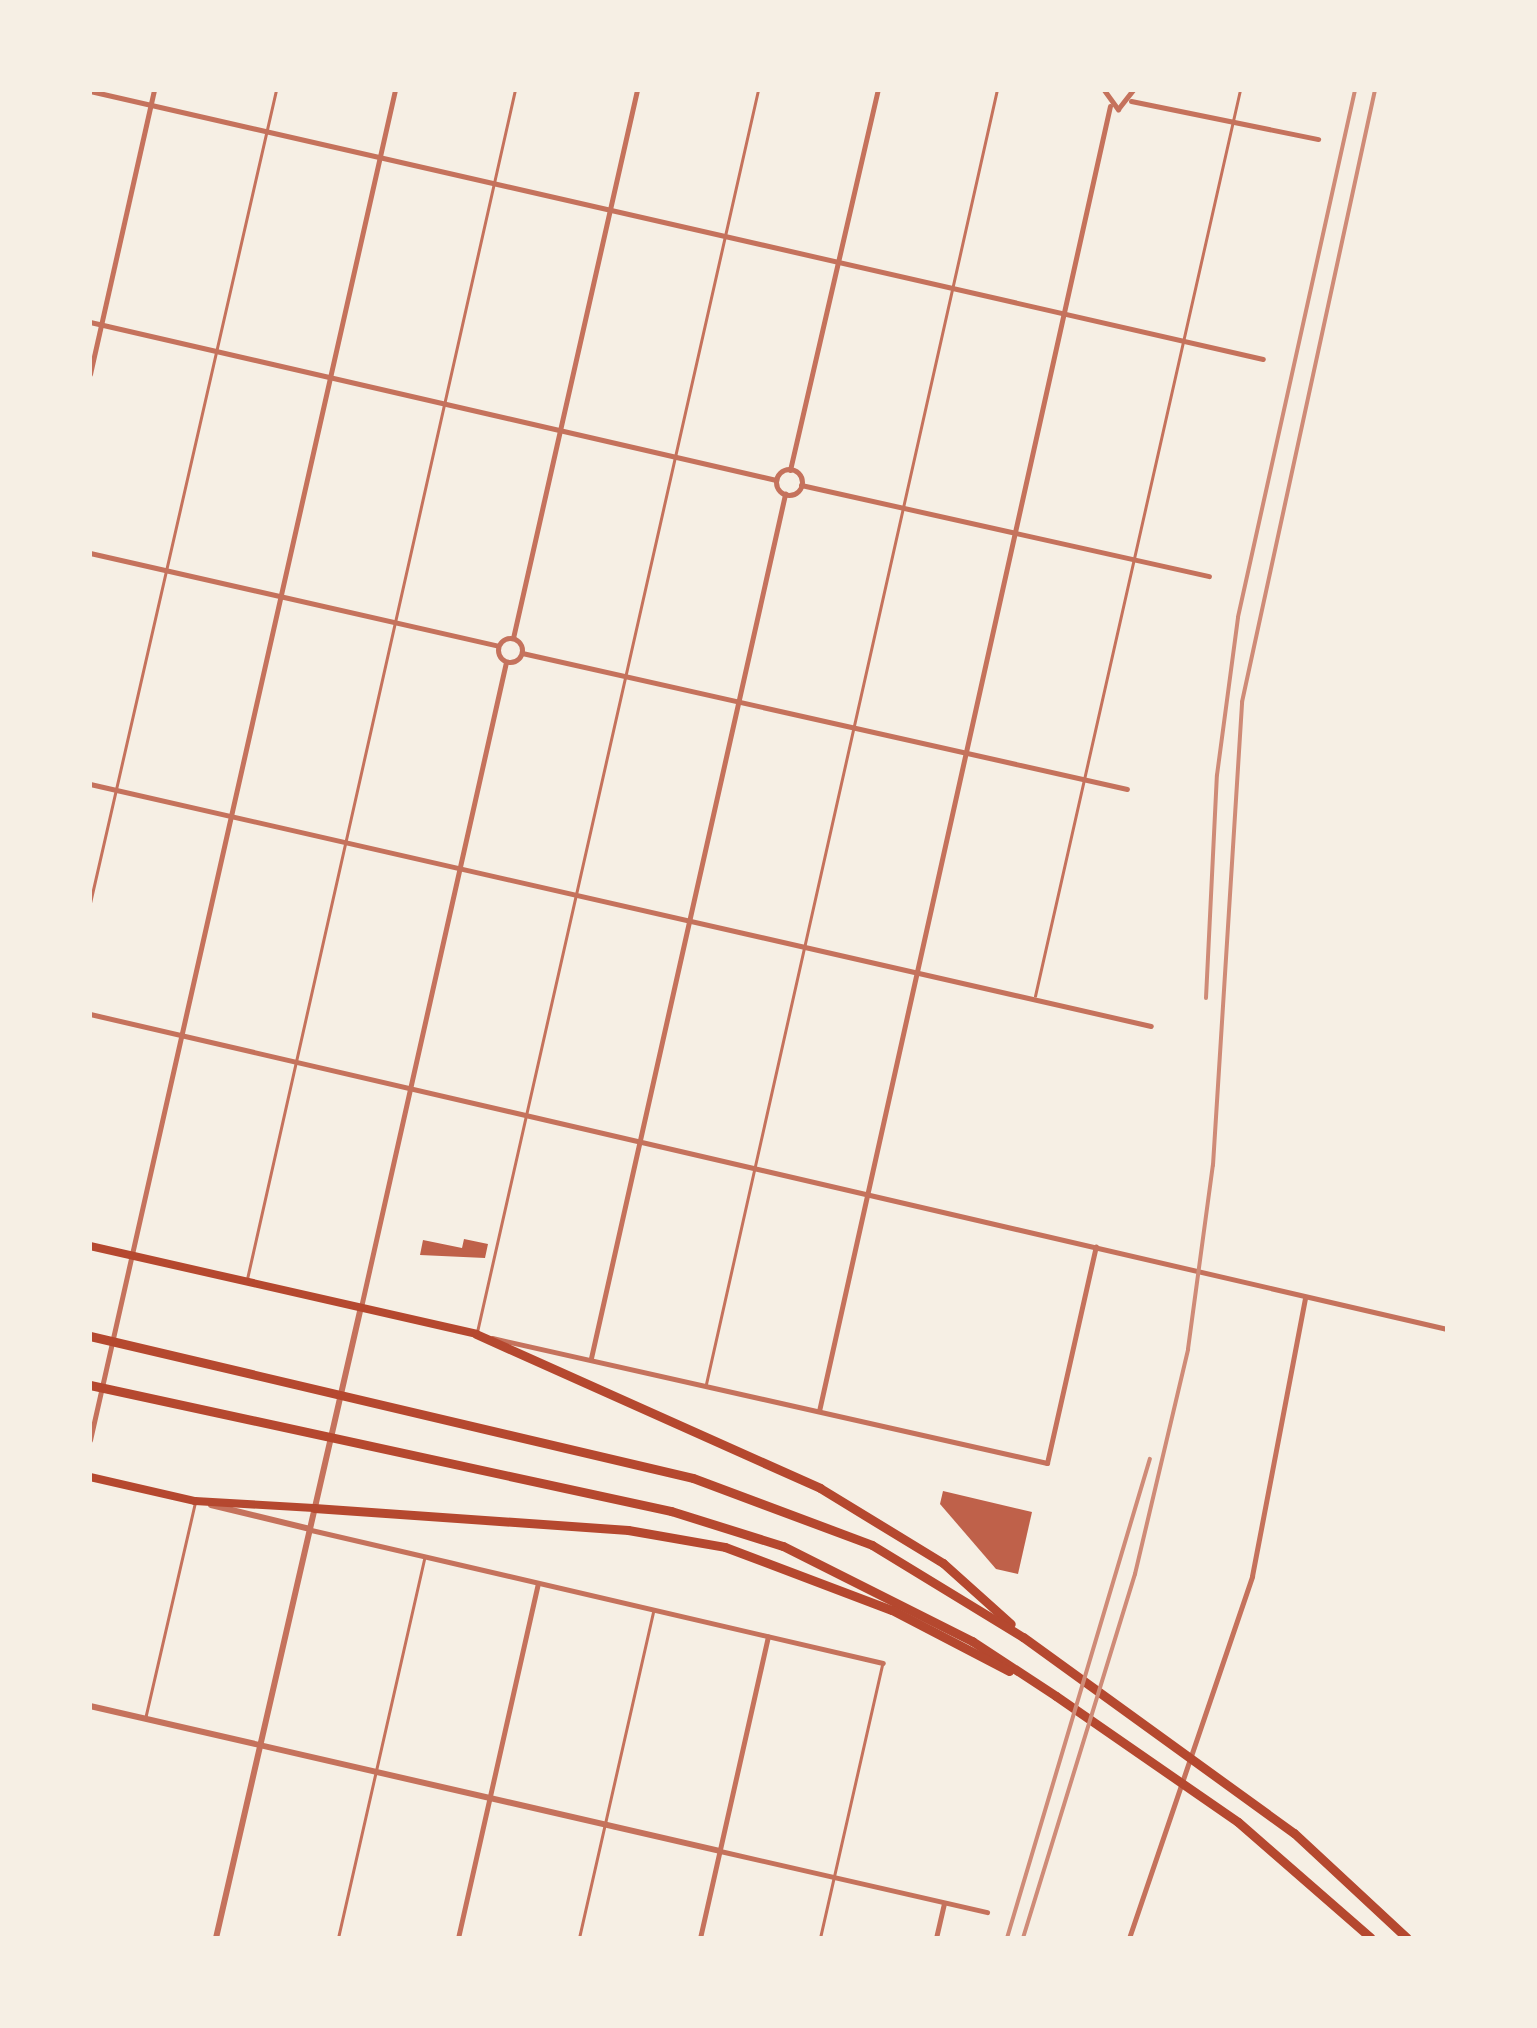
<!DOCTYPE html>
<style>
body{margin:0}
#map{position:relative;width:1537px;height:2028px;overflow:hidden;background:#f6efe4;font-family:"Alegreya Sans",sans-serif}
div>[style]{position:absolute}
.building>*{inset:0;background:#bf614a}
.service>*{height:2.5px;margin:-1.25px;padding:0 1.25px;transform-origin:1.25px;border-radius:1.25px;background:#c5725c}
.minor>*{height:5px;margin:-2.5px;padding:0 2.5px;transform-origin:2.5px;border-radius:2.5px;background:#c5725c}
.minor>.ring{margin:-2.5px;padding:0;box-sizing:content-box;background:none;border:5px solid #c5725c;border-radius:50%}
.tertiary>*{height:6px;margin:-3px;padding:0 3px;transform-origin:3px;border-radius:3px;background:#c5725c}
.secondary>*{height:8px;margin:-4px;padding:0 4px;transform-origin:4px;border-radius:4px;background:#b5482f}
.motorway>*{height:9px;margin:-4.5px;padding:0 4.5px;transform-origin:4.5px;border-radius:4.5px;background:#b5482f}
.rail>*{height:4px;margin:-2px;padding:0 2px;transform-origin:2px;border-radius:2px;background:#cf8b77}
span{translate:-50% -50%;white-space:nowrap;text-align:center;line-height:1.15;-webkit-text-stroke:8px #f6efe4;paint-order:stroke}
.frame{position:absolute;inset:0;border:92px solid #f6efe4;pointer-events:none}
</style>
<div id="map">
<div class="building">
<i style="clip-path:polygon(464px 1239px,488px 1244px,485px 1258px,420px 1255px,423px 1240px,462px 1248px)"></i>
<i style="clip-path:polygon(943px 1491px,1032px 1512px,1018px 1574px,996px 1569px,940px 1504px)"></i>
</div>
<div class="service">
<i style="left:90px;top:903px;width:834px;rotate:-77.11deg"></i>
<i style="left:1035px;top:996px;width:929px;rotate:-77.25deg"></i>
<i style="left:247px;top:1279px;width:1219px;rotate:-77.3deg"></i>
<i style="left:477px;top:1332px;width:1273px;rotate:-77.25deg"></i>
<i style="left:706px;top:1384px;width:1326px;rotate:-77.33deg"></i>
<i style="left:145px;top:1719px;width:222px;rotate:-77deg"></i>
<i style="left:338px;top:1938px;width:388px;rotate:-77.2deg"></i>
<i style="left:579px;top:1938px;width:334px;rotate:-77.2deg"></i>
<i style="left:820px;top:1938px;width:281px;rotate:-77.2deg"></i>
</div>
<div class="minor">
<i style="left:1104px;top:90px;width:24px;rotate:54deg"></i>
<i style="left:1118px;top:109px;width:24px;rotate:-52deg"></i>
<i style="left:90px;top:91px;width:1203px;rotate:12.87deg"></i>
<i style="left:1131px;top:101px;width:191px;rotate:11.5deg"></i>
<i style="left:90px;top:322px;width:704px;rotate:12.97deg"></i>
<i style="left:90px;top:374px;width:291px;rotate:-77.3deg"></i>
<i class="ring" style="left:776px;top:469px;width:21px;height:21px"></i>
<i style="left:790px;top:470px;width:390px;rotate:-77deg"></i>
<i style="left:801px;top:485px;width:418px;rotate:12.6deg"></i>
<i style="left:90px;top:553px;width:418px;rotate:12.8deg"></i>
<i class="ring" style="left:498px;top:638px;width:19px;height:19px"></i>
<i style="left:513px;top:638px;width:562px;rotate:-77.25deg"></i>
<i style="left:522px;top:653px;width:620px;rotate:12.67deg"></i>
<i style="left:90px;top:784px;width:1088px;rotate:12.85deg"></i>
<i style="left:90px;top:1014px;width:1393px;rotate:13.07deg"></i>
<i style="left:361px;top:1307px;width:661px;rotate:-77.33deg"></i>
<i style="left:492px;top:1338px;width:569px;rotate:12.69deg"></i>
<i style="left:1047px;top:1463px;width:222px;rotate:-77.3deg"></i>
<i style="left:591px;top:1358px;width:886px;rotate:-77.34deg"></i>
<i style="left:819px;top:1411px;width:1337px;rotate:-77.43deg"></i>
<i style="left:90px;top:1440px;width:1384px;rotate:-77.27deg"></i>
<i style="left:311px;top:1530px;width:587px;rotate:13.09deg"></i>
<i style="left:720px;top:1851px;width:274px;rotate:12.9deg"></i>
<i style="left:458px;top:1938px;width:363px;rotate:-77.3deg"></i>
<i style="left:700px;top:1938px;width:309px;rotate:-77.3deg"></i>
<i style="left:936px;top:1938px;width:36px;rotate:-77deg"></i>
<i style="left:1129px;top:1938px;width:382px;rotate:-71.2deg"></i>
<i style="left:1252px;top:1576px;width:284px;rotate:-79.2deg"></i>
</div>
<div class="tertiary">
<i style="left:211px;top:1505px;width:102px;rotate:13.6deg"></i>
<i style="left:90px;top:1706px;width:646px;rotate:12.96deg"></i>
<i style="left:216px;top:1938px;width:647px;rotate:-77.06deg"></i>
</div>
<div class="secondary">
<i style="left:90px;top:1246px;width:396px;rotate:12.8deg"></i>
<i style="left:90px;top:1477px;width:108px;rotate:12.9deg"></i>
<i style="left:195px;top:1501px;width:119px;rotate:3.4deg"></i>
</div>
<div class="motorway">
<i style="left:476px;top:1334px;width:377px;rotate:24.1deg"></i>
<i style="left:820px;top:1488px;width:144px;rotate:31.4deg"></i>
<i style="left:943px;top:1563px;width:91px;rotate:41.9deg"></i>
<i style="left:90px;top:1336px;width:619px;rotate:13.25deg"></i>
<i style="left:693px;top:1478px;width:191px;rotate:20.5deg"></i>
<i style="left:872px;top:1545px;width:177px;rotate:31.4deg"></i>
<i style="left:1023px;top:1637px;width:334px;rotate:35.9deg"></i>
<i style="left:1294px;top:1833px;width:154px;rotate:42.9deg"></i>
<i style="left:90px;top:1385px;width:595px;rotate:12.24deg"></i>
<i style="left:671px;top:1511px;width:117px;rotate:17.4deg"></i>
<i style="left:783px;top:1546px;width:212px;rotate:26.7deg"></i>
<i style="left:972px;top:1641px;width:100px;rotate:33.2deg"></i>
<i style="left:1056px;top:1696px;width:221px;rotate:34.7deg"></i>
<i style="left:1238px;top:1822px;width:176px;rotate:41.1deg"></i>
<i style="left:314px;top:1508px;width:315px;rotate:4deg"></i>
<i style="left:628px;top:1530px;width:98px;rotate:9.9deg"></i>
<i style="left:725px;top:1547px;width:178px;rotate:20.7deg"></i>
<i style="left:892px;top:1610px;width:132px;rotate:27.5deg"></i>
</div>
<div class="rail">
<i style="left:1206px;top:998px;width:223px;rotate:-87.2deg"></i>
<i style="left:1217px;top:775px;width:159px;rotate:-82.4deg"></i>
<i style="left:1238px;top:617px;width:540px;rotate:-77.48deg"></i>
<i style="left:1007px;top:1938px;width:500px;rotate:-73.4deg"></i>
<i style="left:1023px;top:1938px;width:381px;rotate:-72.9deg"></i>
<i style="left:1135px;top:1574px;width:231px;rotate:-76.7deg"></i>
<i style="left:1188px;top:1349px;width:186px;rotate:-82.3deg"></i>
<i style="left:1213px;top:1165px;width:464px;rotate:-86.4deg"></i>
<i style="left:1242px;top:702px;width:626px;rotate:-77.74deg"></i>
</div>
<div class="frame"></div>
</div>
